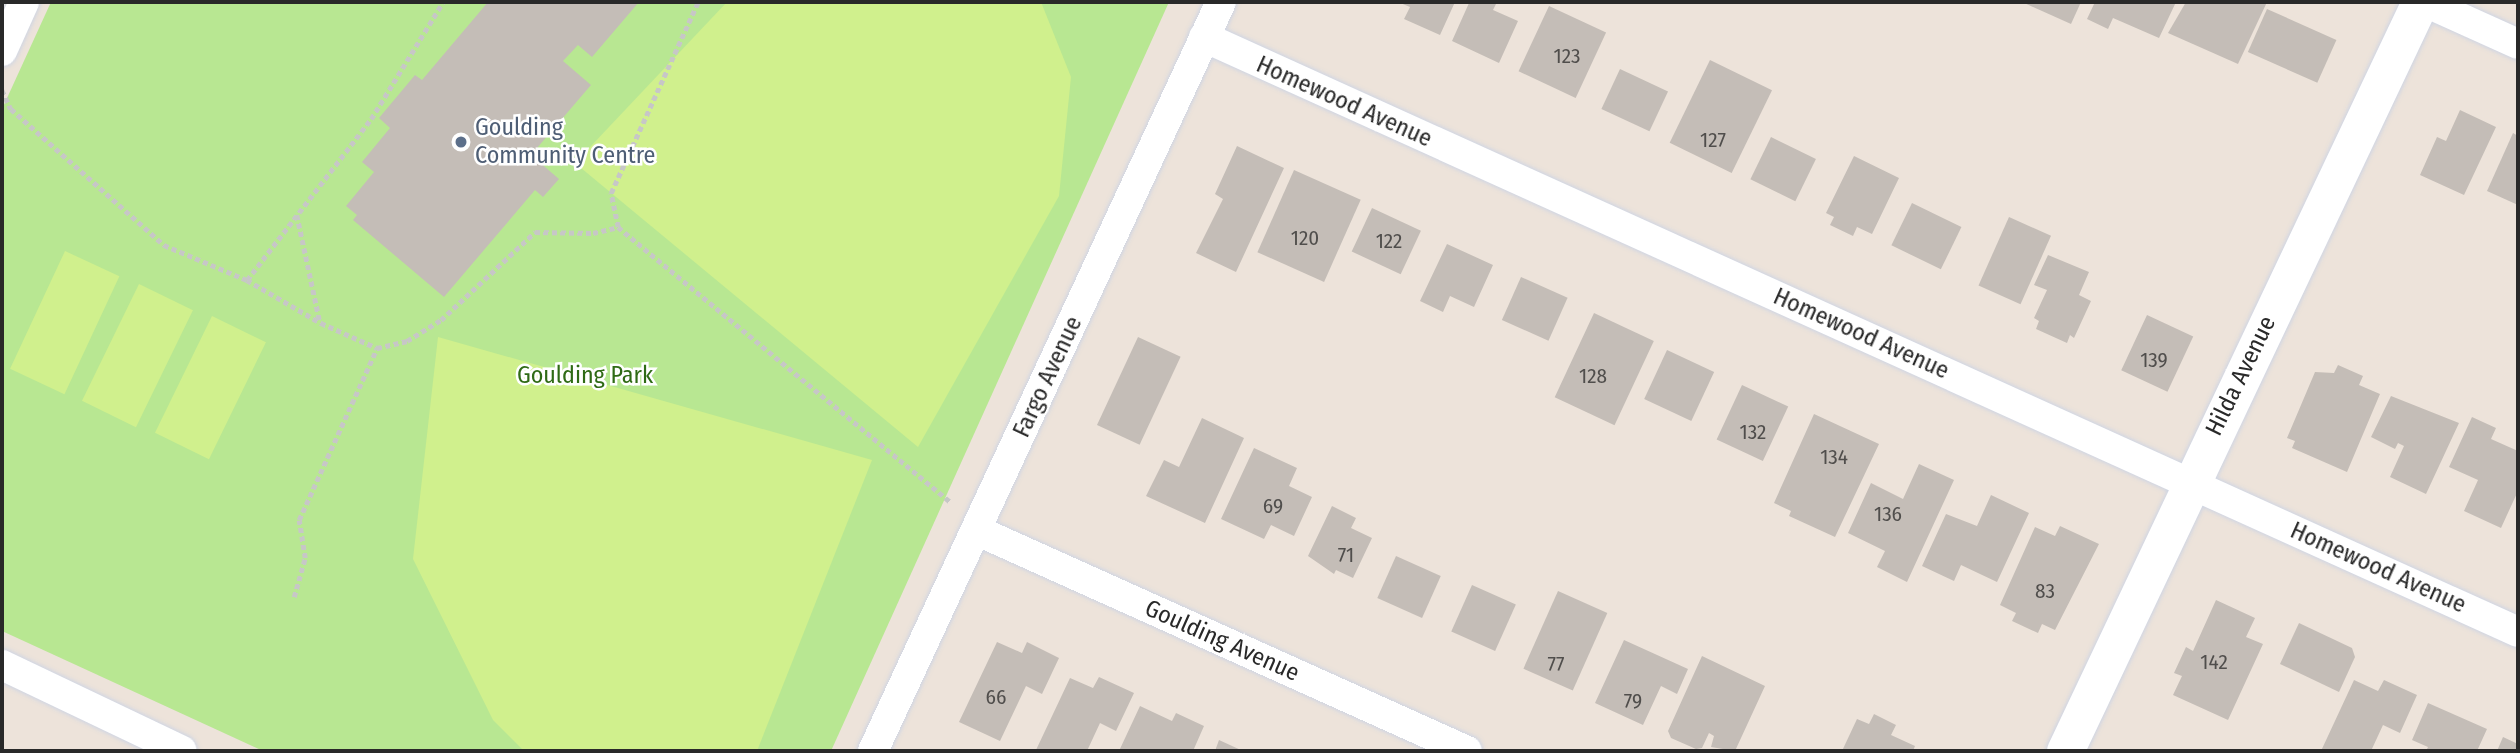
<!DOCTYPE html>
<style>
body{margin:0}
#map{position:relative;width:2520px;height:753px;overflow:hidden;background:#ede3da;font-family:"Fira Sans Condensed",sans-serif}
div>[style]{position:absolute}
.green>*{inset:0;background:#b8e792}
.pitch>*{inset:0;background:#d0f08d;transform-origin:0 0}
.building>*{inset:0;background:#c4bdb7;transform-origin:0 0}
.path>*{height:4.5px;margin-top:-2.25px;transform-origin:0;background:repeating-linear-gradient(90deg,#c7c7c7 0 5px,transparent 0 8.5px)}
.roads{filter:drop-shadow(0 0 2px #cfd5e3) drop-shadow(0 0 2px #cfd5e3)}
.minor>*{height:30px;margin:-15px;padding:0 15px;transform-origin:15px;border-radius:15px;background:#fff}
.tertiary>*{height:37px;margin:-18.5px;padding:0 18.5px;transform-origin:18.5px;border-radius:18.5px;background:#fff}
.dots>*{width:19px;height:19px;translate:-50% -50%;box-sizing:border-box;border:4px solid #fff;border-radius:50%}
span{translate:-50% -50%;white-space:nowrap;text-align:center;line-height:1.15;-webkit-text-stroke:5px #fff;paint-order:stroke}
.number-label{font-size:21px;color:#504e4c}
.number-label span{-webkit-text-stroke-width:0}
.street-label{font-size:24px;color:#292929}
.service-label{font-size:24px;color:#4e5e75}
.left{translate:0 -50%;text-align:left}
.park-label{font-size:24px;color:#2f6b15}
.frame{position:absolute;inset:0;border:4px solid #292929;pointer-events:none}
</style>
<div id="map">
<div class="green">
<i style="clip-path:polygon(51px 2px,1169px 2px,831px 751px,263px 751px,2px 631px,2px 109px)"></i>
</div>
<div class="pitch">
<i style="clip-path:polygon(727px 2px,1041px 2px,1071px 77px,1059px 196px,918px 447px,575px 163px)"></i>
<i style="left:65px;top:251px;width:60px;height:130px;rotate:25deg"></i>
<i style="left:139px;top:284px;width:60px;height:130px;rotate:26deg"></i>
<i style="left:212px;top:316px;width:60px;height:130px;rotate:26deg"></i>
<i style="clip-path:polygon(438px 337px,872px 460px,757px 751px,524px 751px,493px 720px,413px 559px)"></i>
</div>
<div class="building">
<i style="clip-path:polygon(488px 2px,639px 2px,592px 57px,578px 45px,563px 61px,591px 85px,531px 155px,559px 179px,543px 197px,535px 190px,444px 297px,353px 220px,357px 215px,346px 206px,374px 172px,362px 162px,390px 128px,379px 118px,415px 75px,422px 80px)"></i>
<i style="clip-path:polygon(1398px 2px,1455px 2px,1440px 35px,1404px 19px,1410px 7px)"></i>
<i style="clip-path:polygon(1497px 2px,1493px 10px,1518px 21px,1499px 63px,1452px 41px,1469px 3px)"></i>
<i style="clip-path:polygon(2022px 2px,2081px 2px,2071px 24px)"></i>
<i style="clip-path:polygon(2095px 2px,2176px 2px,2159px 38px,2113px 18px,2108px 29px,2087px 19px)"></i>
<i style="clip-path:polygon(2186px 2px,2267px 2px,2238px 64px,2168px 33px)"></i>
<i style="left:1549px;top:6px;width:63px;height:72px;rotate:25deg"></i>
<i style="left:2267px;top:9px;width:76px;height:47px;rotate:24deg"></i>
<i style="left:1710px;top:60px;width:69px;height:92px;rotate:26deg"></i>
<i style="left:1620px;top:69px;width:53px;height:44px;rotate:25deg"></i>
<i style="clip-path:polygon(2460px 110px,2496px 127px,2464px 195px,2420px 175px,2437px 137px,2446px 141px)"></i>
<i style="clip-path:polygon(2513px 133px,2518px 136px,2518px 205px,2487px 191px)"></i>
<i style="left:1771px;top:137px;width:50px;height:47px;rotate:26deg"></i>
<i style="clip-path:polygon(1237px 146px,1284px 168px,1236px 272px,1196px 253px,1223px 199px,1215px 194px)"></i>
<i style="clip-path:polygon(1854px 156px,1899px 178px,1872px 234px,1857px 227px,1853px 236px,1830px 225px,1834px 217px,1826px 213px)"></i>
<i style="left:1294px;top:170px;width:73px;height:90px;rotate:24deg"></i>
<i style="left:1912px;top:203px;width:55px;height:47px;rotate:26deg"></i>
<i style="left:1372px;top:208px;width:54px;height:48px;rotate:25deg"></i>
<i style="left:2009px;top:217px;width:46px;height:75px;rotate:24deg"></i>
<i style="clip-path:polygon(1447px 244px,1493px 265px,1474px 307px,1450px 296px,1443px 312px,1420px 301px)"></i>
<i style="clip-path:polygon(2048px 255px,2089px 272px,2079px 295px,2091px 301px,2074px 338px,2070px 335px,2067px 343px,2036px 329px,2039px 321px,2034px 318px,2047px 290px,2034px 285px)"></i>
<i style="left:1521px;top:277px;width:51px;height:47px;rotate:24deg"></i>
<i style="left:1594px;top:313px;width:66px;height:93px;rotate:25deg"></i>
<i style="left:2147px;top:315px;width:51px;height:61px;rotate:25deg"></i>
<i style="left:1138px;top:337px;width:47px;height:97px;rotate:25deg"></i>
<i style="left:1667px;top:350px;width:52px;height:54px;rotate:25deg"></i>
<i style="clip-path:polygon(2338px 365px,2363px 376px,2359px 385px,2380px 394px,2347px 472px,2292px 448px,2295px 441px,2287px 438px,2315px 372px,2334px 373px)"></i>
<i style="left:1742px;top:385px;width:51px;height:60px;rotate:25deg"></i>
<i style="clip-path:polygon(2391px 396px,2459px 423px,2426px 494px,2390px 477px,2404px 446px,2398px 443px,2395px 449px,2371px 437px)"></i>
<i style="clip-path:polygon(1814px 414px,1879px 444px,1835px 537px,1789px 516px,1791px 511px,1774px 503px)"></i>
<i style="clip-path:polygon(2472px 417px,2496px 428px,2491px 439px,2518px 451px,2518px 491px,2501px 528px,2464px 511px,2478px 480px,2449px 467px)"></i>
<i style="clip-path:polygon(1202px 418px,1244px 438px,1205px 523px,1146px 496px,1164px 460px,1179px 467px)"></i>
<i style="clip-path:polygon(1254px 448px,1297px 468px,1289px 486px,1312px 497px,1294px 536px,1271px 525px,1264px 539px,1221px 519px)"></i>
<i style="clip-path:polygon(1919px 464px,1954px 480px,1907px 582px,1877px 567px,1885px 551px,1848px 533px,1871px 483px,1903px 499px)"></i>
<i style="clip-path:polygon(1991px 495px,2029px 513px,1997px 582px,1961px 565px,1954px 581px,1922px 566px,1946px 514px,1977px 526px)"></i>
<i style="clip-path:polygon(1332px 506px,1356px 518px,1351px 528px,1372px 538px,1353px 578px,1336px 570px,1334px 574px,1308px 556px)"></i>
<i style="clip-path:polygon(2060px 526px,2099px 544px,2055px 630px,2042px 624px,2038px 633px,2012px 621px,2016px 613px,2000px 605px,2035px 527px,2055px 536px)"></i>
<i style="left:1396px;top:556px;width:49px;height:46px;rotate:24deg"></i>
<i style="left:1472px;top:585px;width:48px;height:51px;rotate:24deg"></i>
<i style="left:1558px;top:591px;width:54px;height:85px;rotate:24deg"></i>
<i style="clip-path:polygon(2216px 600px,2255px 618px,2246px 637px,2263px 644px,2228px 720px,2173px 695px,2182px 676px,2174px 673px,2186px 647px,2193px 651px)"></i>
<i style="clip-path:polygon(2299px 623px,2352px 648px,2355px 657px,2339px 692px,2280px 664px)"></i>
<i style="clip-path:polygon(1624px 640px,1688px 669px,1677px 694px,1661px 686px,1643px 725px,1595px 703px)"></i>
<i style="clip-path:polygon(997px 642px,1022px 653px,1027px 642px,1059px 658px,1042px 694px,1026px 686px,1000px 741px,959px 722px)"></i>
<i style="clip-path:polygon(1702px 656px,1765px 686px,1735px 751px,1711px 747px,1714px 736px,1709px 733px,1702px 748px,1696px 749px,1671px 738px,1668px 731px)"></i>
<i style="clip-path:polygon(1099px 677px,1134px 693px,1116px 731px,1100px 723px,1087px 751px,1036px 750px,1070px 678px,1093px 688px)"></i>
<i style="clip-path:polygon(2354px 680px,2378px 691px,2384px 680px,2417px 695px,2400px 733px,2383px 725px,2371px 751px,2321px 751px)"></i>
<i style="clip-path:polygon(2428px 703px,2487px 729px,2477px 751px,2426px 751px,2428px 747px,2412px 740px)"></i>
<i style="clip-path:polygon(1140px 706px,1172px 721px,1176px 713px,1204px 726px,1193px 751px,1119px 751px)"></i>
<i style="clip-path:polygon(1874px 714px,1896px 725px,1891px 735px,1915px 746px,1913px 751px,1842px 751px,1857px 719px,1869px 724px)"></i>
<i style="clip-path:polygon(2503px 737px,2518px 744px,2518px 751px,2497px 751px)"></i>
<i style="clip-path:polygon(1219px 740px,1243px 751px,1215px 751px)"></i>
</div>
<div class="path">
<i style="left:2px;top:90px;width:21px;rotate:65deg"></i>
<i style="left:11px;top:109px;width:205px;rotate:41.6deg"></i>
<i style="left:164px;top:245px;width:90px;rotate:22.9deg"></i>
<i style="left:247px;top:280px;width:86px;rotate:30.2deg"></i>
<i style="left:321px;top:323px;width:61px;rotate:24.1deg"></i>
<i style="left:377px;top:348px;width:31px;rotate:-13deg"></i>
<i style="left:407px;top:341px;width:40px;rotate:-32deg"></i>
<i style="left:441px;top:320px;width:129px;rotate:-43.1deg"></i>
<i style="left:535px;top:232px;width:58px;rotate:1deg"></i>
<i style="left:593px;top:233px;width:26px;rotate:-13deg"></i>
<i style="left:618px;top:227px;width:433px;rotate:39.6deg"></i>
<i style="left:297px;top:215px;width:109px;rotate:77.9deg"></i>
<i style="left:618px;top:227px;width:35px;rotate:-102deg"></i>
<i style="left:611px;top:193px;width:210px;rotate:-65.5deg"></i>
<i style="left:247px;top:280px;width:203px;rotate:-52.4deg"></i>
<i style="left:371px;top:119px;width:137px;rotate:-58.4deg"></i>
<i style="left:294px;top:597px;width:41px;rotate:-74.2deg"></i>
<i style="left:305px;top:558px;width:38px;rotate:-99deg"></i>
<i style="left:299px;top:520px;width:189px;rotate:-65.6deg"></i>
</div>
<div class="roads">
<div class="minor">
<i style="left:2425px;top:2px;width:102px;rotate:24.3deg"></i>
<i style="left:1204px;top:37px;width:1442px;rotate:24.36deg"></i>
<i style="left:2px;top:51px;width:54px;rotate:-65.8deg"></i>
<i style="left:978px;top:531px;width:536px;rotate:24.22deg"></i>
<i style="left:2px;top:665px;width:199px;rotate:25.5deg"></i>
<i style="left:873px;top:751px;width:826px;rotate:-65.08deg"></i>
</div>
<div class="tertiary">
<i style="left:2065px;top:751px;width:829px;rotate:-64.64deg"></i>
</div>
</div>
<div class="dots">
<i style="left:461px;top:142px;background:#5c6f8a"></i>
</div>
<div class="number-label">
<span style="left:1567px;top:56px">123</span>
<span style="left:1713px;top:140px">127</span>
<span style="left:1305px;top:238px">120</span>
<span style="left:1389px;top:241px">122</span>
<span style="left:2154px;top:360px">139</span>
<span style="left:1593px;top:376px">128</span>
<span style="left:1753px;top:432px">132</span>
<span style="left:1834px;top:457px">134</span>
<span style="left:1273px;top:506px">69</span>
<span style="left:1888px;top:514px">136</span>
<span style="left:1346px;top:555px">71</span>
<span style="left:2045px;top:591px">83</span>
<span style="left:2214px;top:662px">142</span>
<span style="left:1556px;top:664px">77</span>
<span style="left:996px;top:697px">66</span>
<span style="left:1633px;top:701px">79</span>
</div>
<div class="street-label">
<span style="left:1344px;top:102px;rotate:24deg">Homewood Avenue</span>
<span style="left:1861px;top:334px;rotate:24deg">Homewood Avenue</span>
<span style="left:2241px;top:376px;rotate:-64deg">Hilda Avenue</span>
<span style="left:1048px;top:377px;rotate:-65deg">Fargo Avenue</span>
<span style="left:2378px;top:568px;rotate:24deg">Homewood Avenue</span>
<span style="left:1222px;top:641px;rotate:24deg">Goulding Avenue</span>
</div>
<div class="service-label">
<span class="left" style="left:475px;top:142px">Goulding<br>Community Centre</span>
</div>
<div class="park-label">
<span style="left:585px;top:376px">Goulding Park</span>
</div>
<div class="frame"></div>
</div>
